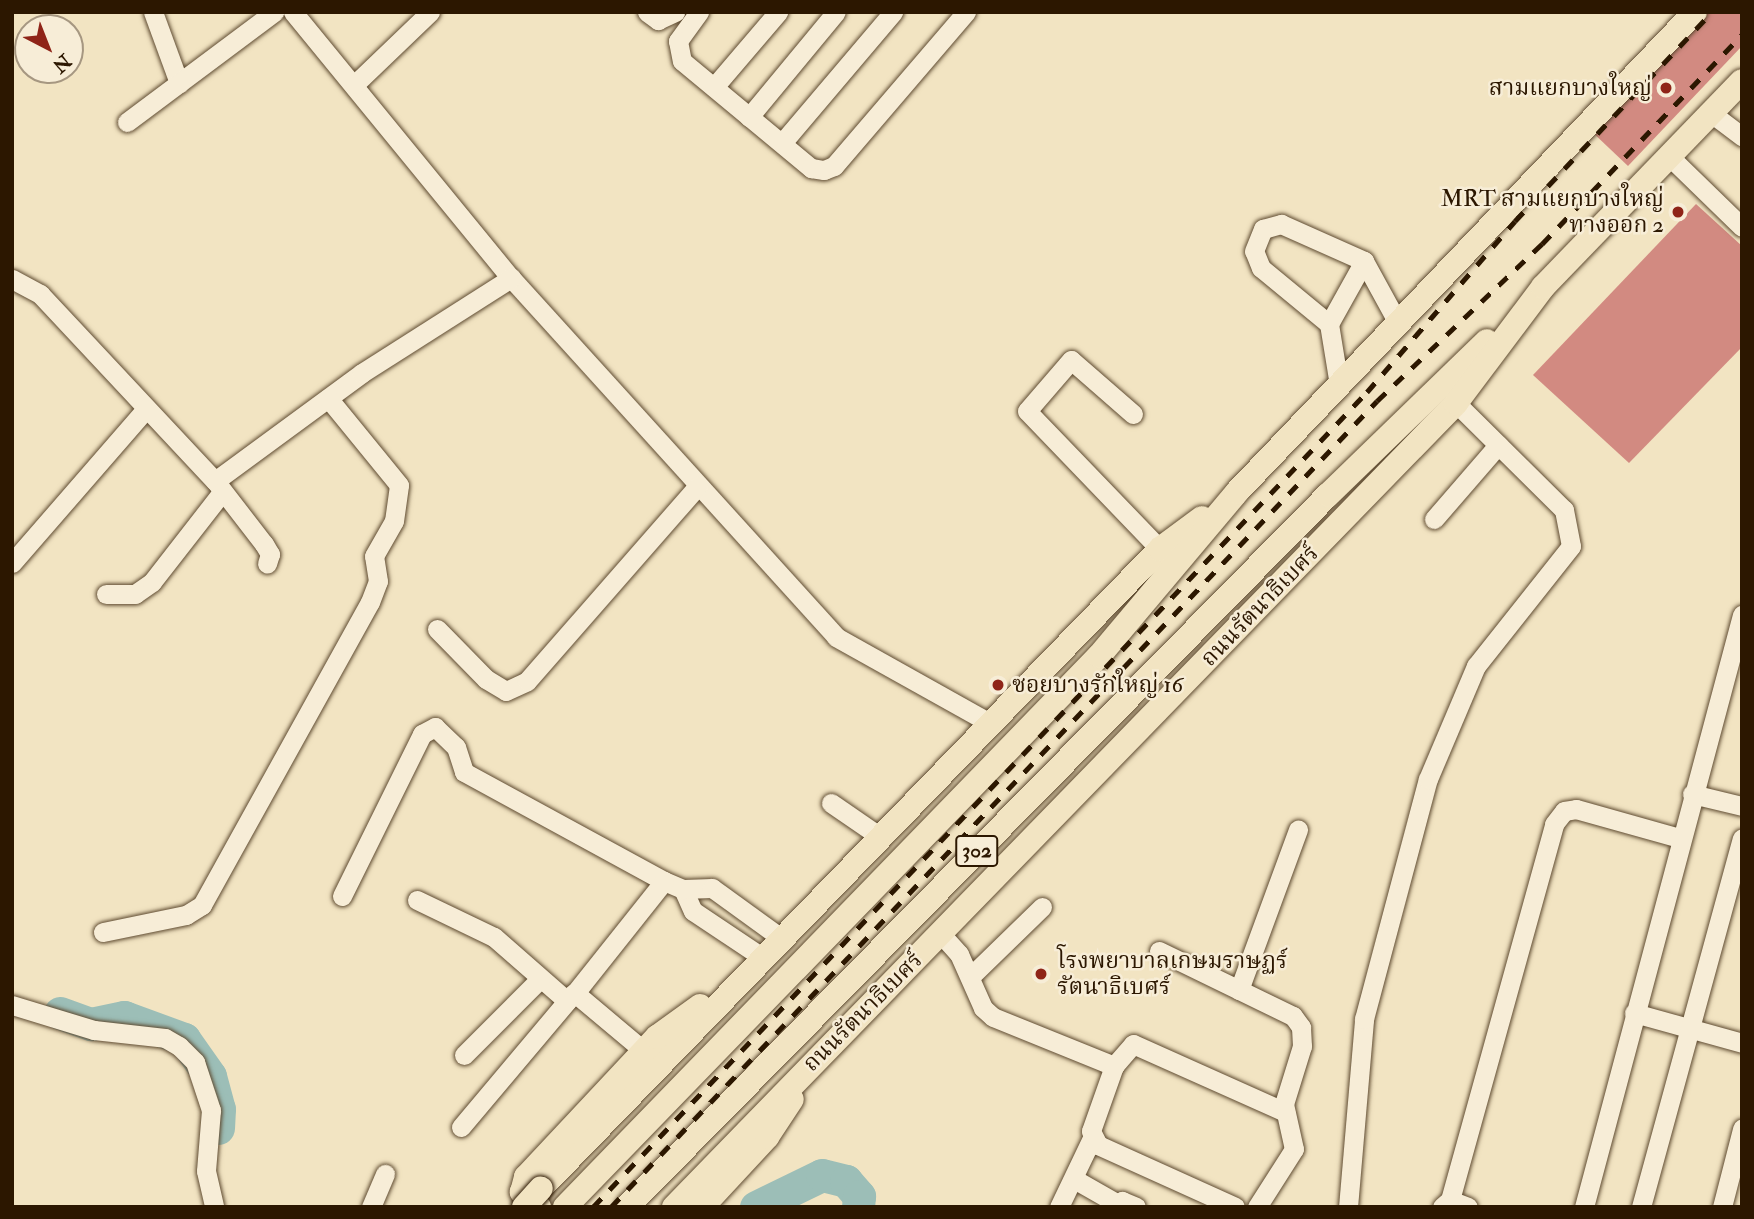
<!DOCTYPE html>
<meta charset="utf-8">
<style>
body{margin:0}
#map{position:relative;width:1754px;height:1219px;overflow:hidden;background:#f2e4c2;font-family:"IM FELL Double Pica","Noto Serif Thai",serif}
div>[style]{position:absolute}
.river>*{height:33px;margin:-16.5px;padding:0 16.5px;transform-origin:16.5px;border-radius:16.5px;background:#9cbeb7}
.building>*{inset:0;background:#d28a81}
.roads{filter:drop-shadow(0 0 2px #5e4a30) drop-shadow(0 0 2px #5e4a30)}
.minor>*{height:19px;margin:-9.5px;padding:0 9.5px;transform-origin:9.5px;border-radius:9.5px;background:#f7edd7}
.major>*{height:24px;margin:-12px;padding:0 12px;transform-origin:12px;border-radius:12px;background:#f2e4c2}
.rail>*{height:5px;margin-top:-2.5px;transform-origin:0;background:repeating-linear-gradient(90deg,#2c1700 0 12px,transparent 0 24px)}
.bridges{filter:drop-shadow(0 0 2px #2c1700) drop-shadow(0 0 2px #2c1700)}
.major-bridge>*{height:24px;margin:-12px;padding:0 12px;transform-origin:12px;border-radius:12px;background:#f2e4c2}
.dots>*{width:19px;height:19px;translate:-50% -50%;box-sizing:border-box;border:4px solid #f7edd7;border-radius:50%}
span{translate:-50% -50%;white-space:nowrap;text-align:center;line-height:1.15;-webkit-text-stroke:5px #f7edd7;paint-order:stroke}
.shield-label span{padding:2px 5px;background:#f7edd7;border:2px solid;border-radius:5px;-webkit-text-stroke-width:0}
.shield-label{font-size:21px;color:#2c1700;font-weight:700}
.poi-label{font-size:23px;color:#2c1700}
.right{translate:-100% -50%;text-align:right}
.left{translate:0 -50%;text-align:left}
.street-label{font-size:23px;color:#2c1700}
.frame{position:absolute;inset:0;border:14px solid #2c1700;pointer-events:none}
.north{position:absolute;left:14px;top:14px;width:70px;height:70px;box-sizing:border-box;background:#f7edd7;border:2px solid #a69781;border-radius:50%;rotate:138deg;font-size:19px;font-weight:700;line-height:28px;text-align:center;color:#2c1700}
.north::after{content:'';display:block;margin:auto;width:24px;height:32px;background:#8f2418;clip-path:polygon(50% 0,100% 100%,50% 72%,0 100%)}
</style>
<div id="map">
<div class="river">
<i style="left:60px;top:1013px;width:33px;rotate:20deg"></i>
<i style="left:91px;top:1024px;width:34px;rotate:-12deg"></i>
<i style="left:124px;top:1017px;width:64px;rotate:20.1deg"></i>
<i style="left:184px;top:1039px;width:45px;rotate:54.9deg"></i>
<i style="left:210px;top:1076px;width:34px;rotate:75deg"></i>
<i style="left:219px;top:1109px;width:19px;rotate:93deg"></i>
<i style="left:756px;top:1207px;width:73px;rotate:-25.9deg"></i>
<i style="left:822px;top:1175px;width:25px;rotate:14deg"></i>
<i style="left:846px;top:1181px;width:20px;rotate:49deg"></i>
<i style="left:859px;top:1196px;width:11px;rotate:95deg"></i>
</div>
<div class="building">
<i style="clip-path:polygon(1702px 12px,1742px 12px,1742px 46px,1628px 166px,1590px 130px)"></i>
<i style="clip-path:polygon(1696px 204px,1742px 246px,1742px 347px,1629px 463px,1533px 375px)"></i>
</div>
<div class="roads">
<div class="minor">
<i style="left:153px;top:12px;width:76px;rotate:69.9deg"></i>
<i style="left:293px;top:12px;width:344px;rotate:50.7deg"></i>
<i style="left:511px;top:278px;width:484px;rotate:47.8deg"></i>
<i style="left:836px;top:637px;width:176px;rotate:29.2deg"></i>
<i style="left:647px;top:12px;width:14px;rotate:36deg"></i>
<i style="left:658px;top:20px;width:19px;rotate:-25deg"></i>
<i style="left:699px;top:12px;width:36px;rotate:126deg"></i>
<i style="left:678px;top:41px;width:20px;rotate:79deg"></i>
<i style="left:682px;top:61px;width:168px;rotate:39.7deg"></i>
<i style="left:811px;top:168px;width:13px;rotate:9deg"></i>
<i style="left:824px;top:170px;width:11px;rotate:-22deg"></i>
<i style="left:834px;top:166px;width:203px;rotate:-49.4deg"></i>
<i style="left:355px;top:84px;width:104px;rotate:-43.8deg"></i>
<i style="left:714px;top:87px;width:99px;rotate:-49.5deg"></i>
<i style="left:1711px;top:113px;width:39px;rotate:37deg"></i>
<i style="left:749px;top:117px;width:136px;rotate:-50.4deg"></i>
<i style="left:127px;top:122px;width:184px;rotate:-36.8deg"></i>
<i style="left:782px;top:143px;width:172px;rotate:-49.7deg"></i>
<i style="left:1670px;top:157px;width:100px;rotate:44.2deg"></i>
<i style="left:12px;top:279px;width:32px;rotate:28deg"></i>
<i style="left:40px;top:294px;width:256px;rotate:46.9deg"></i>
<i style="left:215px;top:481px;width:182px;rotate:-36.3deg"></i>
<i style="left:362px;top:373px;width:177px;rotate:-32.5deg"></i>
<i style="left:1329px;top:324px;width:72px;rotate:-60.9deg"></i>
<i style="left:1339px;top:385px;width:62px;rotate:-99.3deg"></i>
<i style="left:1329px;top:324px;width:88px;rotate:-140.5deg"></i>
<i style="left:1261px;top:268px;width:18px;rotate:-112deg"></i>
<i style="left:1254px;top:251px;width:24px;rotate:-68deg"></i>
<i style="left:1263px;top:229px;width:19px;rotate:-16deg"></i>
<i style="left:1281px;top:224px;width:91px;rotate:24deg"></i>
<i style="left:1364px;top:261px;width:71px;rotate:61.3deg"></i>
<i style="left:1133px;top:414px;width:82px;rotate:-138.9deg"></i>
<i style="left:1071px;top:360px;width:67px;rotate:130.8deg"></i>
<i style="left:1027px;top:411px;width:192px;rotate:46.1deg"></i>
<i style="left:216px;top:482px;width:78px;rotate:52.3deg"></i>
<i style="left:264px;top:544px;width:12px;rotate:59deg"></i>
<i style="left:270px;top:554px;width:10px;rotate:107deg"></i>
<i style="left:1434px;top:519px;width:98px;rotate:-49.1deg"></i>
<i style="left:12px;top:563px;width:204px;rotate:-49deg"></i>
<i style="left:106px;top:594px;width:29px"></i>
<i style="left:135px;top:594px;width:21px;rotate:-35deg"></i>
<i style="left:152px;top:582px;width:114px;rotate:-52.1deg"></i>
<i style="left:437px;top:629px;width:70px;rotate:45.6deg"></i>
<i style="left:486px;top:679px;width:23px;rotate:31deg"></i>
<i style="left:506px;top:691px;width:23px;rotate:-25deg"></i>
<i style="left:527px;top:681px;width:259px;rotate:-48.8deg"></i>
<i style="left:1692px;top:794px;width:51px;rotate:13.5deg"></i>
<i style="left:831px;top:803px;width:58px;rotate:34.5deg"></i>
<i style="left:683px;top:889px;width:24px;rotate:66deg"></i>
<i style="left:693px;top:911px;width:83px;rotate:33.7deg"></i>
<i style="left:342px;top:896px;width:181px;rotate:-63.7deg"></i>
<i style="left:422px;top:734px;width:15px;rotate:-28deg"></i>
<i style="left:435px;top:727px;width:29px;rotate:44deg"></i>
<i style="left:456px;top:747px;width:26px;rotate:72deg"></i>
<i style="left:464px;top:772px;width:228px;rotate:28.6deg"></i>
<i style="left:664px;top:881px;width:21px;rotate:23deg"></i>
<i style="left:683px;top:889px;width:29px;rotate:-2deg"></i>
<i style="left:712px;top:888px;width:85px;rotate:35.9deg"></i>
<i style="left:417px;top:900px;width:85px;rotate:25.7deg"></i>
<i style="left:494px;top:937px;width:97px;rotate:41.2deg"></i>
<i style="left:103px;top:932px;width:85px;rotate:-11.6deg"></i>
<i style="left:186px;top:915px;width:19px;rotate:-32deg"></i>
<i style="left:202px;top:905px;width:346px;rotate:-61deg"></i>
<i style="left:370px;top:602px;width:22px;rotate:-69deg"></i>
<i style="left:378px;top:581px;width:25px;rotate:-99deg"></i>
<i style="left:374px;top:556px;width:40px;rotate:-60.3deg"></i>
<i style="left:394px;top:521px;width:36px;rotate:-82deg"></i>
<i style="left:399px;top:485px;width:112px;rotate:-129.2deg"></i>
<i style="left:941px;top:934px;width:27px;rotate:48deg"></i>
<i style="left:959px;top:954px;width:59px;rotate:66deg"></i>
<i style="left:983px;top:1008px;width:13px;rotate:42deg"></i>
<i style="left:993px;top:1017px;width:131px;rotate:22deg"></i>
<i style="left:1114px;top:1066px;width:69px;rotate:109.5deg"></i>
<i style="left:1091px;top:1131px;width:16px;rotate:63deg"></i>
<i style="left:1098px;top:1145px;width:150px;rotate:24.3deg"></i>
<i style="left:1159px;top:951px;width:149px;rotate:25.9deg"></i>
<i style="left:1293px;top:1016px;width:14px;rotate:54deg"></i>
<i style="left:1301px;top:1027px;width:19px;rotate:87deg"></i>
<i style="left:1302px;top:1046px;width:61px;rotate:107.2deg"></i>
<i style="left:1284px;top:1104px;width:46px;rotate:77.5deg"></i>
<i style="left:1294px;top:1149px;width:69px;rotate:122.5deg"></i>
<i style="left:971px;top:976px;width:99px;rotate:-44.2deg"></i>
<i style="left:1239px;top:990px;width:171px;rotate:-69.8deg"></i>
<i style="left:12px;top:1005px;width:86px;rotate:17deg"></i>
<i style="left:94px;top:1030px;width:71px;rotate:6.4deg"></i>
<i style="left:165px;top:1038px;width:16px;rotate:30deg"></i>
<i style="left:179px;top:1046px;width:23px;rotate:45deg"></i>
<i style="left:195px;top:1062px;width:51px;rotate:71.6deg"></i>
<i style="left:211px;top:1110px;width:61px;rotate:94.7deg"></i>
<i style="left:206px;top:1171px;width:37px;rotate:77deg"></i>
<i style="left:1634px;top:1013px;width:112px;rotate:15.5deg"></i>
<i style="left:644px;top:1051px;width:90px;rotate:-140deg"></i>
<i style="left:575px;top:993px;width:143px;rotate:-51.5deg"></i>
<i style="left:464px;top:1055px;width:107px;rotate:-45deg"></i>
<i style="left:1114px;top:1066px;width:29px;rotate:-49deg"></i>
<i style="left:1133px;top:1044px;width:167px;rotate:24.1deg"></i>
<i style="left:461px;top:1127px;width:175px;rotate:-49.9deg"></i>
<i style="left:1074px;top:1179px;width:48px;rotate:29.7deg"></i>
<i style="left:1450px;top:1200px;width:19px;rotate:21deg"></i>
<i style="left:371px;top:1207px;width:36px;rotate:-67deg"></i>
<i style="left:1059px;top:1207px;width:76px;rotate:-64.4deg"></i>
<i style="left:1113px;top:1207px;width:11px;rotate:-34deg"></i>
<i style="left:1122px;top:1201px;width:15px;rotate:23deg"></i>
<i style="left:1348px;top:1207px;width:189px;rotate:-85.1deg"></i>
<i style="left:1364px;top:1019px;width:248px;rotate:-75.1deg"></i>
<i style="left:1428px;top:779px;width:123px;rotate:-67deg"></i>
<i style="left:1476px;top:666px;width:153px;rotate:-51.6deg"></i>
<i style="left:1571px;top:546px;width:37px;rotate:-101deg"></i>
<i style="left:1564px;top:510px;width:152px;rotate:-135.3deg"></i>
<i style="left:1442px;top:1207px;width:11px;rotate:-41deg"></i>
<i style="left:1450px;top:1200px;width:390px;rotate:-74.5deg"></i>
<i style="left:1554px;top:824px;width:16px;rotate:-52deg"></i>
<i style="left:1564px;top:811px;width:12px;rotate:-9deg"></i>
<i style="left:1576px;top:809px;width:107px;rotate:15.7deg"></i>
<i style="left:1584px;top:1207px;width:613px;rotate:-75.06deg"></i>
<i style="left:1641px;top:1207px;width:382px;rotate:-74.7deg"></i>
<i style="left:1722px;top:1207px;width:81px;rotate:-75.6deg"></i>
</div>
<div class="major">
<i style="left:541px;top:1188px;width:890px;rotate:-45.91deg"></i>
<i style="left:1160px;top:549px;width:52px;rotate:-36.4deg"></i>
<i style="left:539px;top:1207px;width:23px;rotate:-139deg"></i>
<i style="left:522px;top:1192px;width:16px;rotate:-75deg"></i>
<i style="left:526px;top:1177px;width:192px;rotate:-46.9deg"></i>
<i style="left:657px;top:1037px;width:53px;rotate:-35.8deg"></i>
<i style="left:565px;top:1207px;width:767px;rotate:-45.9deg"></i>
<i style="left:1099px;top:656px;width:214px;rotate:-49.9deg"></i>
<i style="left:1237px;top:492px;width:663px;rotate:-46.34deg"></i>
<i style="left:627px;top:1207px;width:999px;rotate:-45.45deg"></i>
<i style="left:1328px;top:495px;width:221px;rotate:-44.1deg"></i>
<i style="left:674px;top:1207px;width:1122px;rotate:-45.79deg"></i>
<i style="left:1456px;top:403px;width:145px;rotate:-53.1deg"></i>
<i style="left:1543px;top:287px;width:286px;rotate:-46deg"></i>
<i style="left:702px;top:1207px;width:96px;rotate:-47.1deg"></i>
<i style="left:767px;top:1137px;width:45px;rotate:-56.7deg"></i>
</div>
</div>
<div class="rail">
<i style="left:593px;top:1207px;width:1124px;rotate:-46.48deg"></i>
<i style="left:1367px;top:392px;width:226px;rotate:-49.1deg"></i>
<i style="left:1515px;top:221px;width:287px;rotate:-46.7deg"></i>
<i style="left:611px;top:1207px;width:1112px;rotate:-46.46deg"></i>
<i style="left:1377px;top:401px;width:228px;rotate:-43.6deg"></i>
<i style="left:1542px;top:244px;width:289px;rotate:-46.3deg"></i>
</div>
<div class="bridges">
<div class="major-bridge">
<i style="left:524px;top:1207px;width:25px;rotate:-48deg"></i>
</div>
</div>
<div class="dots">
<i style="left:1666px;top:88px;background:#8f2418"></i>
<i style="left:1678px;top:212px;background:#8f2418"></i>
<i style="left:998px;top:685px;background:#8f2418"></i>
<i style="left:1041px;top:974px;background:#8f2418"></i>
</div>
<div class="shield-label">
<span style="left:977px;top:851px">302</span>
</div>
<div class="poi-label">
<span class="right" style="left:1652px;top:88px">สามแยกบางใหญ่</span>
<span class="right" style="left:1664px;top:212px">MRT สามแยกบางใหญ่<br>ทางออก 2</span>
<span class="left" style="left:1012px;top:685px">ซอยบางรักใหญ่ 16</span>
<span class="left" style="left:1057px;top:974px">โรงพยาบาลเกษมราษฏร์<br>รัตนาธิเบศร์</span>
</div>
<div class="street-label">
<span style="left:1260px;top:606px;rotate:-46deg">ถนนรัตนาธิเบศร์</span>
<span style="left:863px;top:1012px;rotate:-45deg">ถนนรัตนาธิเบศร์</span>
</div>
<div class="frame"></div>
<div class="north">N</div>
</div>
